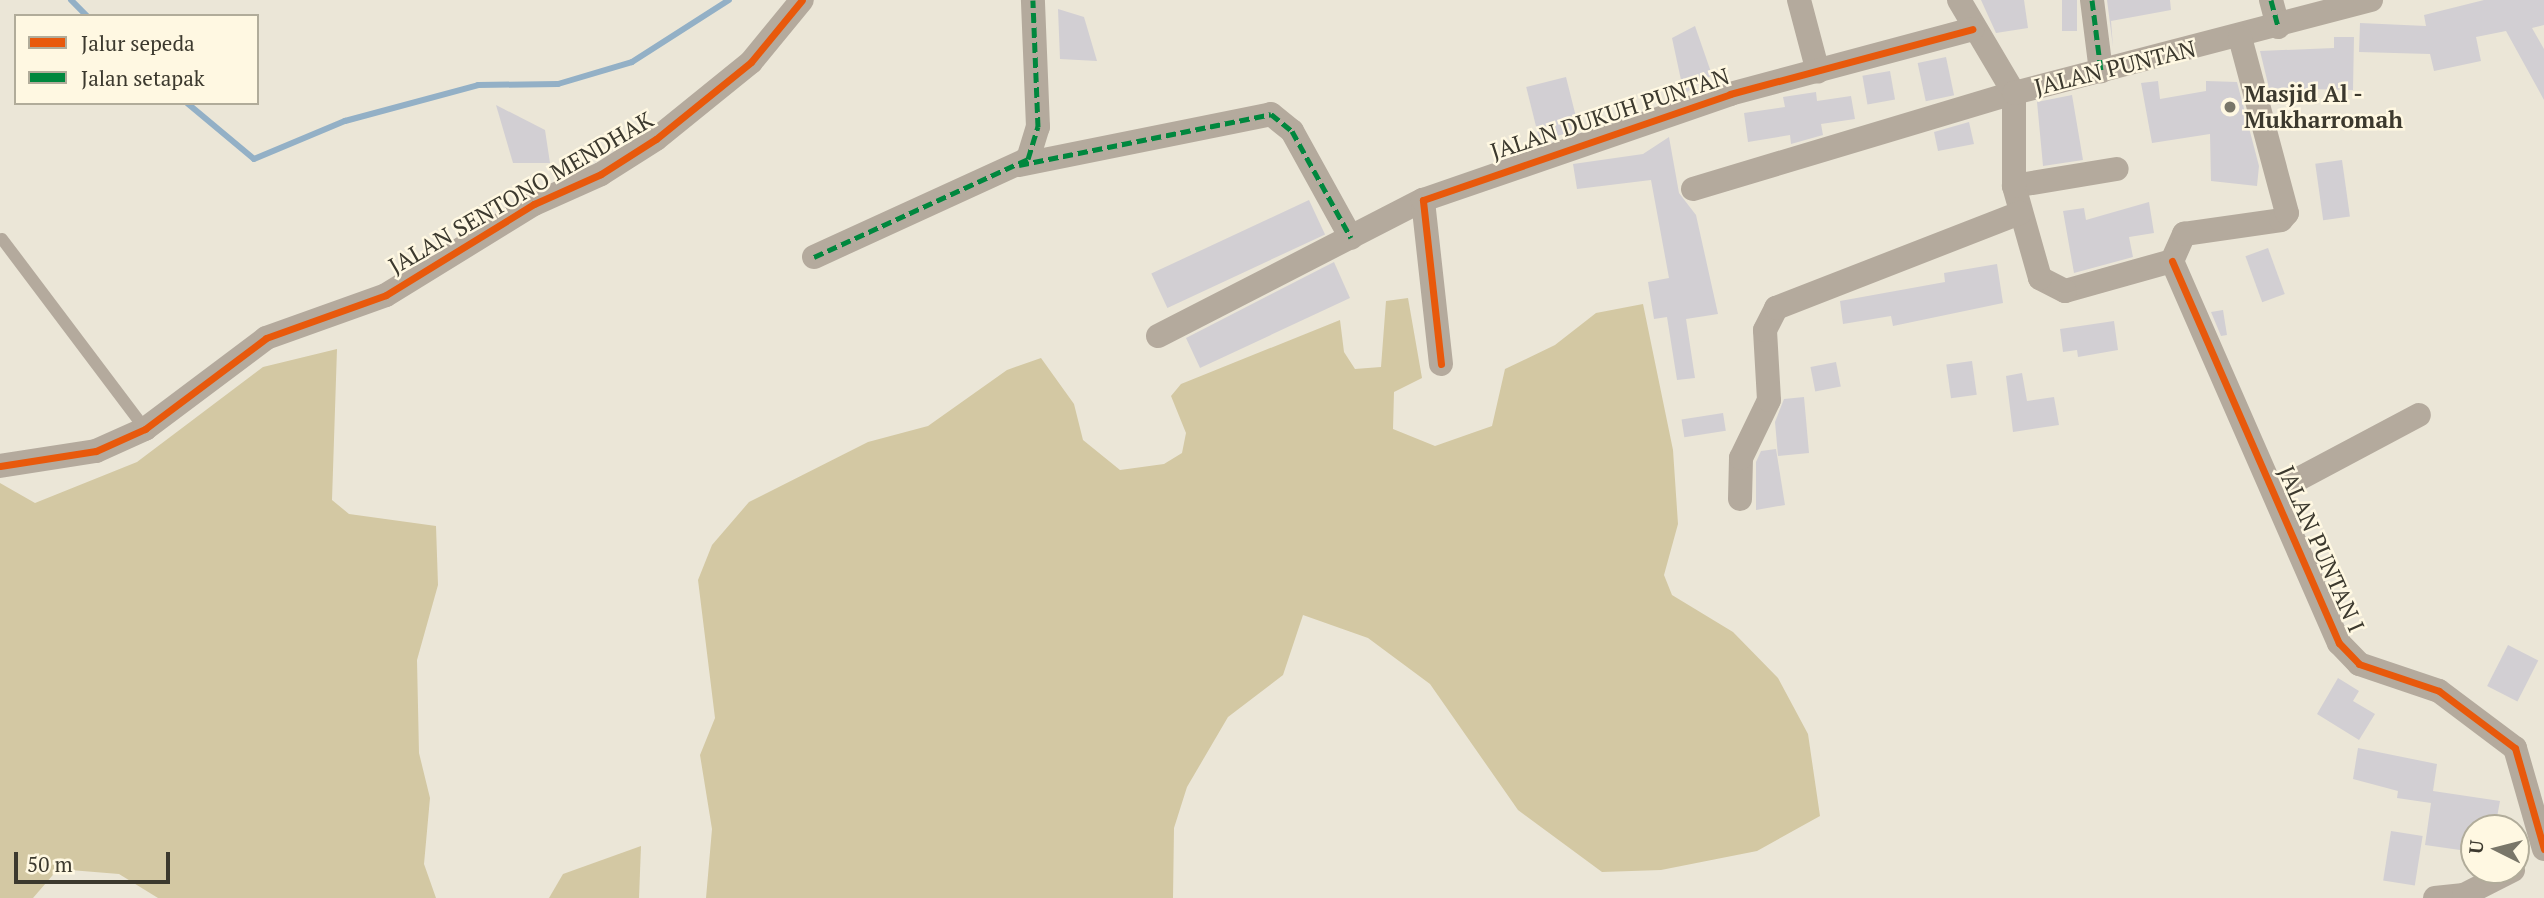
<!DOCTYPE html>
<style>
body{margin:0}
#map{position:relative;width:2544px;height:898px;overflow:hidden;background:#ebe6d7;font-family:"PT Serif",serif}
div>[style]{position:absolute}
.forest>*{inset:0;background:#d3c8a3}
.stream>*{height:6px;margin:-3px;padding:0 3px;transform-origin:3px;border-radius:3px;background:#93b0c6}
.building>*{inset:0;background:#d2cfd3;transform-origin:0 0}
.lane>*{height:12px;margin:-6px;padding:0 6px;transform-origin:6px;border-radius:6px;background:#b4aa9d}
.street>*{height:24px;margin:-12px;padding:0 12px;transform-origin:12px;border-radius:12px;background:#b4aa9d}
.quiet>*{height:5px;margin-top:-2.5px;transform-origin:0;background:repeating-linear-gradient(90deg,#00873e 0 10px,transparent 0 15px)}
.cycleway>*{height:7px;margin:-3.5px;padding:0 3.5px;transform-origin:3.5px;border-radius:3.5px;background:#e8590c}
.dots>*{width:19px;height:19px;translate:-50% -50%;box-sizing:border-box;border:4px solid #fff8e2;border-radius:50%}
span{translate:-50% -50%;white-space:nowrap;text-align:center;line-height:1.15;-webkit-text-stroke:5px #fff8e2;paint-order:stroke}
.street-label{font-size:23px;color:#3c392e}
.poi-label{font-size:23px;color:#3c392e;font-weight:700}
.left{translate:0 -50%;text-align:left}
.legend{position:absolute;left:14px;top:14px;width:245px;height:91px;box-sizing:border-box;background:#fff8e2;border:2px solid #b1ac9a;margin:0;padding:9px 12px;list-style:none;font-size:21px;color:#3c392e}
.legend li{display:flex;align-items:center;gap:14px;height:35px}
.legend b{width:35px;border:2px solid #b1ac9a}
.north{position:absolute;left:2460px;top:814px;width:70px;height:70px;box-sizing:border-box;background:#fff8e2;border:2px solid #b1ac9a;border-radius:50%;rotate:276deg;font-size:19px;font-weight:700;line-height:28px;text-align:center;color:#3c392e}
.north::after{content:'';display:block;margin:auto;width:24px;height:32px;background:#797669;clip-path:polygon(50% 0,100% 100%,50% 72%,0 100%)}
.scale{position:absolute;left:14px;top:852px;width:156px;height:32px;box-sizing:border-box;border:4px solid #3c392e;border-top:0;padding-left:9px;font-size:21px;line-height:24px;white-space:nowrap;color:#3c392e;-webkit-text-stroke:5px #fff8e2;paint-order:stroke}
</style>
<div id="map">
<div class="forest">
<i style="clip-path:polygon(1408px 298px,1422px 378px,1394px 392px,1393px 429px,1435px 446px,1492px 426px,1505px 369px,1555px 345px,1596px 313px,1643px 304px,1673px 450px,1678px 524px,1664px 575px,1672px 595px,1733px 632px,1778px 678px,1808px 734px,1820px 816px,1757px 851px,1661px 870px,1602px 872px,1518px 810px,1430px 684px,1368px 638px,1303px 615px,1283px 675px,1228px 717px,1187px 787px,1174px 828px,1173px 898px,706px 898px,712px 829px,700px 755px,715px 718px,698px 580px,712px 545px,749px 502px,868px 442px,928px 426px,1007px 370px,1041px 358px,1074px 404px,1083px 440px,1120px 470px,1164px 464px,1182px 453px,1186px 433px,1171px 396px,1181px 384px,1340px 320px,1344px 352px,1355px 369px,1381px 367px,1386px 301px)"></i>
<i style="clip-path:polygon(337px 349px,332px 500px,349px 514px,436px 526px,438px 585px,417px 660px,419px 753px,430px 798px,424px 864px,436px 898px,158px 898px,119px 874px,58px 869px,33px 898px,0 898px,0 483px,35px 503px,137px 462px,263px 367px)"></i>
<i style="clip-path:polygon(641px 846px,639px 898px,549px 898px,563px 874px)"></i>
</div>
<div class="stream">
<i style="left:71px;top:0;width:23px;rotate:45deg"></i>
<i style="left:187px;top:103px;width:87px;rotate:39.9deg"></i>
<i style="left:254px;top:159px;width:99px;rotate:-22.7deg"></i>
<i style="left:345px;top:121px;width:138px;rotate:-15.1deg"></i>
<i style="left:478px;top:85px;width:80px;rotate:-0.7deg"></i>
<i style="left:558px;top:84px;width:77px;rotate:-16.6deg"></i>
<i style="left:632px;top:62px;width:115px;rotate:-32.6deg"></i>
</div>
<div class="building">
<i style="clip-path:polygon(1981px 0,2024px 0,2028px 28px,1996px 33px)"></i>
<i style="left:2062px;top:0;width:15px;height:31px"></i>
<i style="clip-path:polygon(2107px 0,2170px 0,2171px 10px,2111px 21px,2113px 47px)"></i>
<i style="clip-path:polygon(2484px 0,2544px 0,2544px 25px,2532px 28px,2544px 49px,2544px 100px,2506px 31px,2476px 37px,2481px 61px,2434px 71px,2430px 54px,2359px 52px,2360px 23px,2426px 26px,2424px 15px)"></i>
<i style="clip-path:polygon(1058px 9px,1084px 17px,1097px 61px,1060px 59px)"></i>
<i style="clip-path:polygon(1695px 26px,1712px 75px,1684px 94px,1672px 38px)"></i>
<i style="clip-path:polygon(2334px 37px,2354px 37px,2353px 90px,2269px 88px,2260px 51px,2334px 48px)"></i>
<i style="left:1946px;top:57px;width:39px;height:29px;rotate:78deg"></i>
<i style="left:1890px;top:71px;width:29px;height:28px;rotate:80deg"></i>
<i style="left:1566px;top:77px;width:55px;height:41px;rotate:76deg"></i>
<i style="clip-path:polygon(2158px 81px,2160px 99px,2206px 91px,2206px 81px,2237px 82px,2259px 166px,2257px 186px,2211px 181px,2210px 134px,2152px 143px,2141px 83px)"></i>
<i style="clip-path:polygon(1816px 92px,1817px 101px,1851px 96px,1855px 119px,1821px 124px,1823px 135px,1791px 144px,1790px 135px,1748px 142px,1744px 113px,1785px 107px,1783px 97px)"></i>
<i style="clip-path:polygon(2072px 95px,2083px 160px,2043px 166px,2037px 102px)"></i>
<i style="clip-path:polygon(496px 105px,545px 130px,550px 163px,513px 163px)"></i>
<i style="clip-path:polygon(1969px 122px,1974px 144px,1938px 151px,1934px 132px)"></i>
<i style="clip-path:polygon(1669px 137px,1679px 193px,1696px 215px,1718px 314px,1686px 319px,1695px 378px,1677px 380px,1667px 317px,1654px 319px,1648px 282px,1669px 278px,1651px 180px,1577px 189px,1573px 164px,1643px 154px)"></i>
<i style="left:2342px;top:160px;width:57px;height:27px;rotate:82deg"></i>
<i style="left:1309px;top:200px;width:38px;height:174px;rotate:65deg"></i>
<i style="clip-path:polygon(2149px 202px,2154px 233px,2129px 237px,2133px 257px,2074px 273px,2063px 211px,2084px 208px,2086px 220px)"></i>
<i style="left:2268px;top:248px;width:49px;height:24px;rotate:70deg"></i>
<i style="clip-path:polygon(1334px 262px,1350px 298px,1200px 368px,1186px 338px)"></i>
<i style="clip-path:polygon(1997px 264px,2003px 303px,1893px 326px,1891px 316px,1843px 324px,1840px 301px,1945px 282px,1944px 273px)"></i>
<i style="clip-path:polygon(2223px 310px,2227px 335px,2221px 336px,2211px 312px)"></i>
<i style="clip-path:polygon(2114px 321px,2118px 350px,2078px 357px,2077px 350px,2063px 352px,2060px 329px)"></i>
<i style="left:1972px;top:361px;width:34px;height:26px;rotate:82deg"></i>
<i style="left:1836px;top:362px;width:25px;height:26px;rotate:79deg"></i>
<i style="clip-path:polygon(2022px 373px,2027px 401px,2054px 397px,2059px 425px,2013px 432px,2006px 376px)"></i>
<i style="clip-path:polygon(1804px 397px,1809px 453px,1778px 456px,1775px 422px,1784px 399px)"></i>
<i style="left:1723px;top:413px;width:18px;height:42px;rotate:81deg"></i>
<i style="clip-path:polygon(1776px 449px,1785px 505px,1756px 510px,1756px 462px,1761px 451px)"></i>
<i style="left:2508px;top:645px;width:34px;height:46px;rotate:27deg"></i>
<i style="clip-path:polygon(2338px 678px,2359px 691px,2353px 701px,2375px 714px,2359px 740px,2317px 714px)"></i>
<i style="clip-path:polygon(2358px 748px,2437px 764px,2433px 791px,2500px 801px,2495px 828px,2474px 828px,2474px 852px,2425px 845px,2431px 803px,2397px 798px,2398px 791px,2353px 779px)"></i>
<i style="left:2391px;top:831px;width:32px;height:50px;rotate:9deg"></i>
</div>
<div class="lane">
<i style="left:2px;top:239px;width:238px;rotate:53deg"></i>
</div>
<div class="street">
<i style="left:1799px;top:0;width:74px;rotate:75.2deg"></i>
<i style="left:2092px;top:0;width:72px;rotate:82.8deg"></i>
<i style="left:2271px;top:0;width:28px;rotate:75deg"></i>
<i style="left:1019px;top:165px;width:257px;rotate:-11.4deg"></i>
<i style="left:1271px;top:114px;width:27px;rotate:39deg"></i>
<i style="left:1292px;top:131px;width:122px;rotate:61.1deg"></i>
<i style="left:2014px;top:186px;width:104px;rotate:-9.4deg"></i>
<i style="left:1693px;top:189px;width:335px;rotate:-16.7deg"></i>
<i style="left:2014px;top:93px;width:108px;rotate:-120.6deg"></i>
<i style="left:814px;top:257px;width:235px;rotate:-24.6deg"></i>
<i style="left:1028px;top:159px;width:34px;rotate:-73deg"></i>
<i style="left:1038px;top:127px;width:127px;rotate:-92.3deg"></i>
<i style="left:2172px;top:261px;width:417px;rotate:66.4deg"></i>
<i style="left:2339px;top:643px;width:29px;rotate:46deg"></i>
<i style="left:2359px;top:664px;width:84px;rotate:18.6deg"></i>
<i style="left:2439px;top:691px;width:95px;rotate:36.9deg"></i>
<i style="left:2515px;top:748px;width:105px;rotate:74deg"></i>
<i style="left:2172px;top:261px;width:111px;rotate:164.3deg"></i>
<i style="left:2065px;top:291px;width:28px;rotate:-153deg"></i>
<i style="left:2040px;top:278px;width:96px;rotate:-105.8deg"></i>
<i style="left:2014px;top:186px;width:93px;rotate:-90deg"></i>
<i style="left:2014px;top:93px;width:369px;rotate:-14.6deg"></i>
<i style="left:2172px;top:261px;width:30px;rotate:-66deg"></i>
<i style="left:2184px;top:234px;width:98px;rotate:-8.2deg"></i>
<i style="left:2281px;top:220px;width:9px;rotate:-49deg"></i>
<i style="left:2287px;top:213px;width:182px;rotate:-105deg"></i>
<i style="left:1158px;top:336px;width:298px;rotate:-27.2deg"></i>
<i style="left:1441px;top:364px;width:165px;rotate:-96.3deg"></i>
<i style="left:1423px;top:200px;width:325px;rotate:-19deg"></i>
<i style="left:1730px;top:94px;width:251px;rotate:-15deg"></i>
<i style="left:0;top:466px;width:97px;rotate:-8.9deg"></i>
<i style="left:96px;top:451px;width:54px;rotate:-24.2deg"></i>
<i style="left:145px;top:429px;width:151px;rotate:-36.9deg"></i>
<i style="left:266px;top:338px;width:127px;rotate:-19.7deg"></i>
<i style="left:386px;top:295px;width:174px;rotate:-31.6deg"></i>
<i style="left:534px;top:204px;width:73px;rotate:-24.1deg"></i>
<i style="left:601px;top:174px;width:65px;rotate:-32.5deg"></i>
<i style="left:656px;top:139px;width:122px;rotate:-39deg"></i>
<i style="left:751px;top:62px;width:80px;rotate:-50.6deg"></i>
<i style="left:2274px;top:492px;width:164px;rotate:-28deg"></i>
<i style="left:1740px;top:499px;width:41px;rotate:-88.6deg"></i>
<i style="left:1741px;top:458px;width:64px;rotate:-64.2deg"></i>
<i style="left:1769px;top:400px;width:70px;rotate:-93.3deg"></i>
<i style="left:1765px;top:330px;width:25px;rotate:-63deg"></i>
<i style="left:1776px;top:308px;width:262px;rotate:-21.3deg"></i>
<i style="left:2435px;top:898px;width:29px;rotate:-6deg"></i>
<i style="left:2464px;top:895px;width:55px;rotate:-27deg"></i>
</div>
<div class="quiet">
<i style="left:2092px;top:0;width:72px;rotate:82.8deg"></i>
<i style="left:2271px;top:0;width:28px;rotate:75deg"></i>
<i style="left:1019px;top:165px;width:257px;rotate:-11.4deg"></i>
<i style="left:1271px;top:114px;width:27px;rotate:39deg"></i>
<i style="left:1292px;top:131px;width:122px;rotate:61.1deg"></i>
<i style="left:814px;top:257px;width:235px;rotate:-24.6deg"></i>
<i style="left:1028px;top:159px;width:34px;rotate:-73deg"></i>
<i style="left:1038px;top:127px;width:127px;rotate:-92.3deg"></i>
</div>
<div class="cycleway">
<i style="left:2172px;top:261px;width:417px;rotate:66.4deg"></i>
<i style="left:2339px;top:643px;width:29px;rotate:46deg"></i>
<i style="left:2359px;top:664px;width:84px;rotate:18.6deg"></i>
<i style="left:2439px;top:691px;width:95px;rotate:36.9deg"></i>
<i style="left:2515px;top:748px;width:105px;rotate:74deg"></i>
<i style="left:1441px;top:364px;width:165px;rotate:-96.3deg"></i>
<i style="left:1423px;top:200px;width:325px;rotate:-19deg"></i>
<i style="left:1730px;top:94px;width:251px;rotate:-15deg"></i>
<i style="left:0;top:466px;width:97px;rotate:-8.9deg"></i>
<i style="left:96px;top:451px;width:54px;rotate:-24.2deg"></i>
<i style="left:145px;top:429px;width:151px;rotate:-36.9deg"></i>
<i style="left:266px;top:338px;width:127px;rotate:-19.7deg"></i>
<i style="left:386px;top:295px;width:174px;rotate:-31.6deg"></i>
<i style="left:534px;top:204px;width:73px;rotate:-24.1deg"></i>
<i style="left:601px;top:174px;width:65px;rotate:-32.5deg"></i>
<i style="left:656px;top:139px;width:122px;rotate:-39deg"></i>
<i style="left:751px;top:62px;width:80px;rotate:-50.6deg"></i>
</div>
<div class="dots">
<i style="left:2230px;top:107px;background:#797669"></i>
</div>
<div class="street-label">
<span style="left:2115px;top:68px;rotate:-14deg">JALAN PUNTAN</span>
<span style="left:1610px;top:114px;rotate:-18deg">JALAN DUKUH PUNTAN</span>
<span style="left:521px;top:193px;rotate:-30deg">JALAN SENTONO MENDHAK</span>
<span style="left:2321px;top:549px;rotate:66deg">JALAN PUNTAN I</span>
</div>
<div class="poi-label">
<span class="left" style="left:2244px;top:107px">Masjid Al -<br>Mukharromah</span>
</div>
<ul class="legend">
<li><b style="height:9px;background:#e8590c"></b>Jalur sepeda</li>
<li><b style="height:9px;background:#00873e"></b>Jalan setapak</li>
</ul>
<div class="north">U</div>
<div class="scale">50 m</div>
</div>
